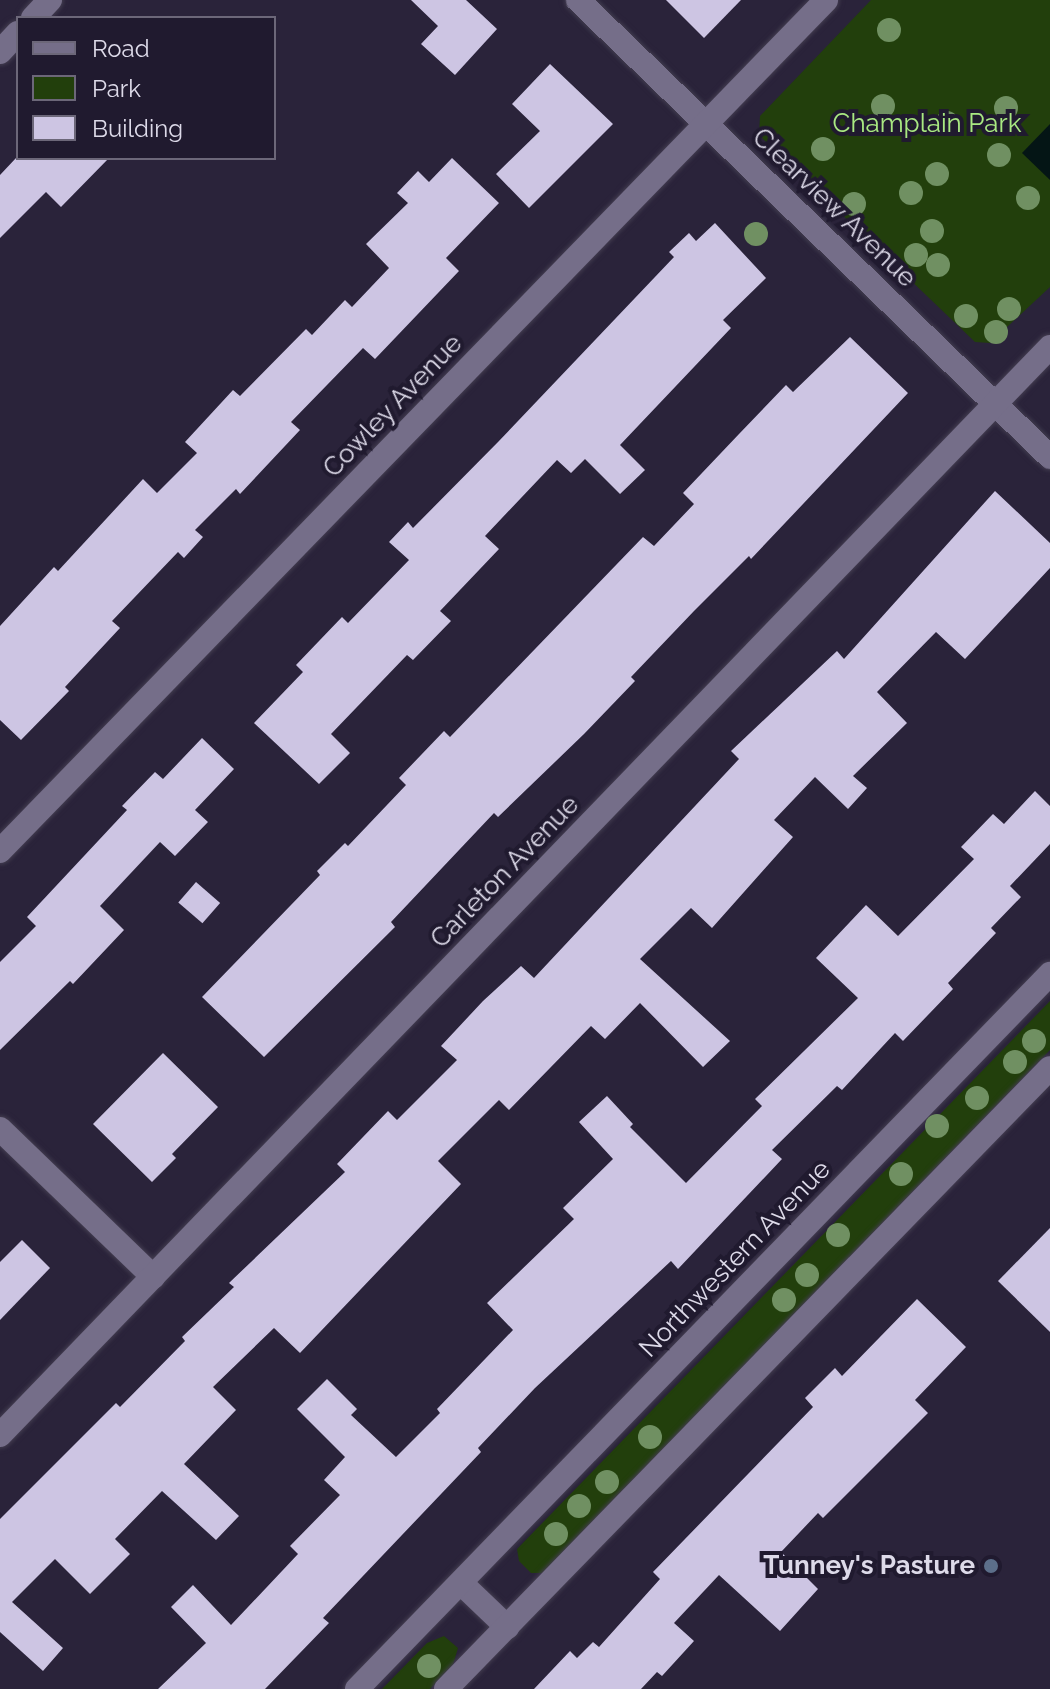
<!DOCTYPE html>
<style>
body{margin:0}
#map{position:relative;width:1050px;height:1689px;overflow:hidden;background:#2a233a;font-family:Raleway,sans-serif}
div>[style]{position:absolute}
.green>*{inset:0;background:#223f0c}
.water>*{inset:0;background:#041515}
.building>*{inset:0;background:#cdc5e3;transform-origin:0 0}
.roads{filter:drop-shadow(0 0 2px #433d50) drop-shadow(0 0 2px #433d50)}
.street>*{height:24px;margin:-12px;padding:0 12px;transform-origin:12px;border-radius:12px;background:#756e89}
.trees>*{width:24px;height:24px;margin:-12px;border-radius:50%;background:#709062}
.dots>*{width:22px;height:22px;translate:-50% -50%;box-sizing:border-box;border:4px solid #201a2f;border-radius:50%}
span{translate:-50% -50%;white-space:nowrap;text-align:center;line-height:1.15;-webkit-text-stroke:8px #201a2f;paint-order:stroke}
.park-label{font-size:26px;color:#a9e982}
.street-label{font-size:26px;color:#dddae9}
.poi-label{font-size:26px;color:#dddae9;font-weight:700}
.right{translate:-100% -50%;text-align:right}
.legend{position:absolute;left:16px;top:16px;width:260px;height:144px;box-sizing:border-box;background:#201a2f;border:2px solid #6c6779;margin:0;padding:10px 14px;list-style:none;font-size:24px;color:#dddae9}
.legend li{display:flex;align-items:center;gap:16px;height:40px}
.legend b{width:40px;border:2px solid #6c6779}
</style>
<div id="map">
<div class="green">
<i style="clip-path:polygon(871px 0,1050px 0,1050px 287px,990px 343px,975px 342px,759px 135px,760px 116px)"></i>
<i style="clip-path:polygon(1050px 1001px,1050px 1050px,543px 1573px,531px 1573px,519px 1561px,517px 1549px)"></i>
<i style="clip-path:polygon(444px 1636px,458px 1648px,453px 1665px,430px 1689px,382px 1689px,427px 1643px)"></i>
</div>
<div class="water">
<i style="clip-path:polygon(1050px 124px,1050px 180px,1022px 153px)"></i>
</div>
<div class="building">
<i style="clip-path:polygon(411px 0,466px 0,497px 29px,455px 75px,421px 44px,438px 26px)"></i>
<i style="clip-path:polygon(666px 0,741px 0,704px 38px)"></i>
<i style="clip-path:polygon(550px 64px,613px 124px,529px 208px,496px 174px,540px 131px,512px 104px)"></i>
<i style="clip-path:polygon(16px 158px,109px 158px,61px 207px,46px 192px,0 238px,0 175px)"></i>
<i style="clip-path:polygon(452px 158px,499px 203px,446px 258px,459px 271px,375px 359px,363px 348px,291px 422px,300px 430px,240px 494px,236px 489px,195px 530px,203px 537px,184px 558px,178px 552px,112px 621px,120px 628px,65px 687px,69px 691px,21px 740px,0 720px,0 626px,54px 567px,58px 571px,143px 479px,157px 493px,197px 453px,185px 442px,233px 390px,240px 396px,306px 329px,312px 335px,345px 300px,352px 307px,389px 268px,366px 244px,408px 203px,397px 193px,418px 171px,429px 182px)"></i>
<i style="clip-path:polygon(715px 223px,766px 278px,723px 320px,731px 328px,620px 445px,645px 470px,620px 494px,585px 459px,571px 473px,557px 460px,485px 536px,499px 549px,440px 611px,451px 621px,413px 660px,407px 655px,331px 734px,350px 753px,319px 784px,254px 723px,303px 672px,296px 665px,342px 617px,348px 623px,409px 560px,389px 542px,408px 522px,413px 528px,498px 442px,674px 257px,669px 252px,689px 233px,696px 241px)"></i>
<i style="clip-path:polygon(850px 337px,908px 393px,751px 559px,749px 556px,694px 611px,631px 677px,635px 681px,584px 734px,498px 817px,494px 813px,391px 922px,395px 927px,264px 1057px,202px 997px,320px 875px,317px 871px,345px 843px,348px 846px,406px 785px,399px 778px,444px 731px,450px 737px,643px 537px,654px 546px,694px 504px,683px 493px,739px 434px,786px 385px,793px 392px)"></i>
<i style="clip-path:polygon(995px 491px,1050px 543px,1050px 568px,965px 659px,936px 632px,877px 692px,907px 723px,853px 776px,867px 788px,848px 809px,815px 777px,774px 820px,793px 837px,712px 928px,691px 908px,640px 959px,730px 1041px,703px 1067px,640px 1003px,605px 1039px,591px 1026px,509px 1110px,499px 1100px,438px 1161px,461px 1184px,300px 1353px,274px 1328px,213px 1387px,236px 1410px,184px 1464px,239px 1516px,216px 1540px,162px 1491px,115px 1539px,130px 1554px,90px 1594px,55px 1559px,12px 1602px,63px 1648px,43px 1671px,0 1632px,0 1519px,116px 1403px,120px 1407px,185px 1341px,182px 1337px,234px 1287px,229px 1283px,345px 1172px,337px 1164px,388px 1111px,397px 1120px,457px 1060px,441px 1046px,483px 1001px,521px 966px,534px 978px,739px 759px,731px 751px,837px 651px,844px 659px)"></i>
<i style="clip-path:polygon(202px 738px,234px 769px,195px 810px,208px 822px,175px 856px,160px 842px,100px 906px,124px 930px,73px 984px,70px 981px,0 1050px,0 962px,36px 926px,27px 917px,127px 810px,122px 806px,155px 772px,163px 779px)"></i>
<i style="clip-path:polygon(1035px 791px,1050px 806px,1050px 844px,1010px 886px,1021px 897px,991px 928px,996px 933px,948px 983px,953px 989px,903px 1041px,895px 1033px,842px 1090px,837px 1086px,772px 1150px,782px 1159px,678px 1269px,671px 1261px,535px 1388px,478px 1448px,481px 1452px,323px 1618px,329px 1623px,265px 1689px,158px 1689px,206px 1643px,171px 1607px,193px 1585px,231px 1625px,298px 1554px,290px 1546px,340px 1495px,324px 1480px,345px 1457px,297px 1409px,327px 1379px,357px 1409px,351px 1415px,396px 1457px,440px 1413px,437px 1409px,513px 1330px,487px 1303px,574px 1219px,563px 1208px,613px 1159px,579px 1122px,607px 1096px,633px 1124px,630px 1127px,686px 1183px,762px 1106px,755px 1099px,858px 998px,816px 958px,866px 905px,898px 936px,974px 859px,961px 847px,993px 814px,1004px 824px)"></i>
<i style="left:196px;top:882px;width:32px;height:27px;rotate:41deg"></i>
<i style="clip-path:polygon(163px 1053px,218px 1107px,172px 1154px,176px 1158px,152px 1182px,93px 1124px)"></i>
<i style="clip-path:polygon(1050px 1228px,1050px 1332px,998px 1281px)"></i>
<i style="clip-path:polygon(22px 1240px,50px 1268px,0 1320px,0 1262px)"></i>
<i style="clip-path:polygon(917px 1299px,966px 1347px,915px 1400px,928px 1413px,823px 1518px,818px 1513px,781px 1552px,818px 1589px,780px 1631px,719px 1575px,674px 1623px,694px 1641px,662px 1676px,657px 1672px,641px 1689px,534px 1689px,570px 1651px,577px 1658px,593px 1642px,599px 1647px,660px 1579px,653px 1572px,813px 1407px,805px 1398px,835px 1368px,842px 1376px)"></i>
</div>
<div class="roads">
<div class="street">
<i style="left:578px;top:0;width:657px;rotate:44.07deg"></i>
<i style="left:33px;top:18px;width:25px;rotate:-47deg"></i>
<i style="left:0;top:52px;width:26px;rotate:-47deg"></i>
<i style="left:0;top:851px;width:1186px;rotate:-45.85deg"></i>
<i style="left:0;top:1129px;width:213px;rotate:44deg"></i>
<i style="left:0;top:1435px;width:1512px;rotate:-46.02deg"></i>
<i style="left:461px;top:1583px;width:64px;rotate:43.7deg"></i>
<i style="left:357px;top:1689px;width:996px;rotate:-45.9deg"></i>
<i style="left:446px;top:1689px;width:866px;rotate:-45.8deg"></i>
</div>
</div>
<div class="trees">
<i style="left:889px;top:30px"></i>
<i style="left:883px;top:106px"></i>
<i style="left:1006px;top:108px"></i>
<i style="left:947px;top:123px"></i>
<i style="left:823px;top:149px"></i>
<i style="left:999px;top:155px"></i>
<i style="left:937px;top:174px"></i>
<i style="left:911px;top:193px"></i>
<i style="left:1028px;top:198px"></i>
<i style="left:854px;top:204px"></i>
<i style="left:932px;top:231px"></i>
<i style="left:756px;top:234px"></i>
<i style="left:916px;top:255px"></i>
<i style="left:938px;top:265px"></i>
<i style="left:1009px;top:309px"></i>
<i style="left:966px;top:316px"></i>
<i style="left:996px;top:332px"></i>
<i style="left:1034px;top:1041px"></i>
<i style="left:1015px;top:1062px"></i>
<i style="left:977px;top:1098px"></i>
<i style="left:937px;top:1126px"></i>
<i style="left:901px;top:1174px"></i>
<i style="left:838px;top:1235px"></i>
<i style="left:807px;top:1275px"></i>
<i style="left:784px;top:1300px"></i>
<i style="left:650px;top:1437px"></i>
<i style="left:607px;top:1482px"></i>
<i style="left:579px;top:1506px"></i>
<i style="left:556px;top:1534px"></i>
<i style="left:429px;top:1666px"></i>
</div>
<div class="dots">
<i style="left:991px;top:1566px;background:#5c6f8a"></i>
</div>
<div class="park-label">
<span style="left:927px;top:124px">Champlain Park</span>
</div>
<div class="street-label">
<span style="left:834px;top:208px;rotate:44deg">Clearview Avenue</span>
<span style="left:393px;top:406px;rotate:-46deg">Cowley Avenue</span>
<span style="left:505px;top:872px;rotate:-46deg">Carleton Avenue</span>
<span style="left:735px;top:1259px;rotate:-46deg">Northwestern Avenue</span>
</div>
<div class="poi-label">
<span class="right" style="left:975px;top:1566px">Tunney's Pasture</span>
</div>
<ul class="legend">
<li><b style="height:10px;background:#756e89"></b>Road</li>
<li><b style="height:22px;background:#223f0c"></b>Park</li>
<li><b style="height:22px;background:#cdc5e3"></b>Building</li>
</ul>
</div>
